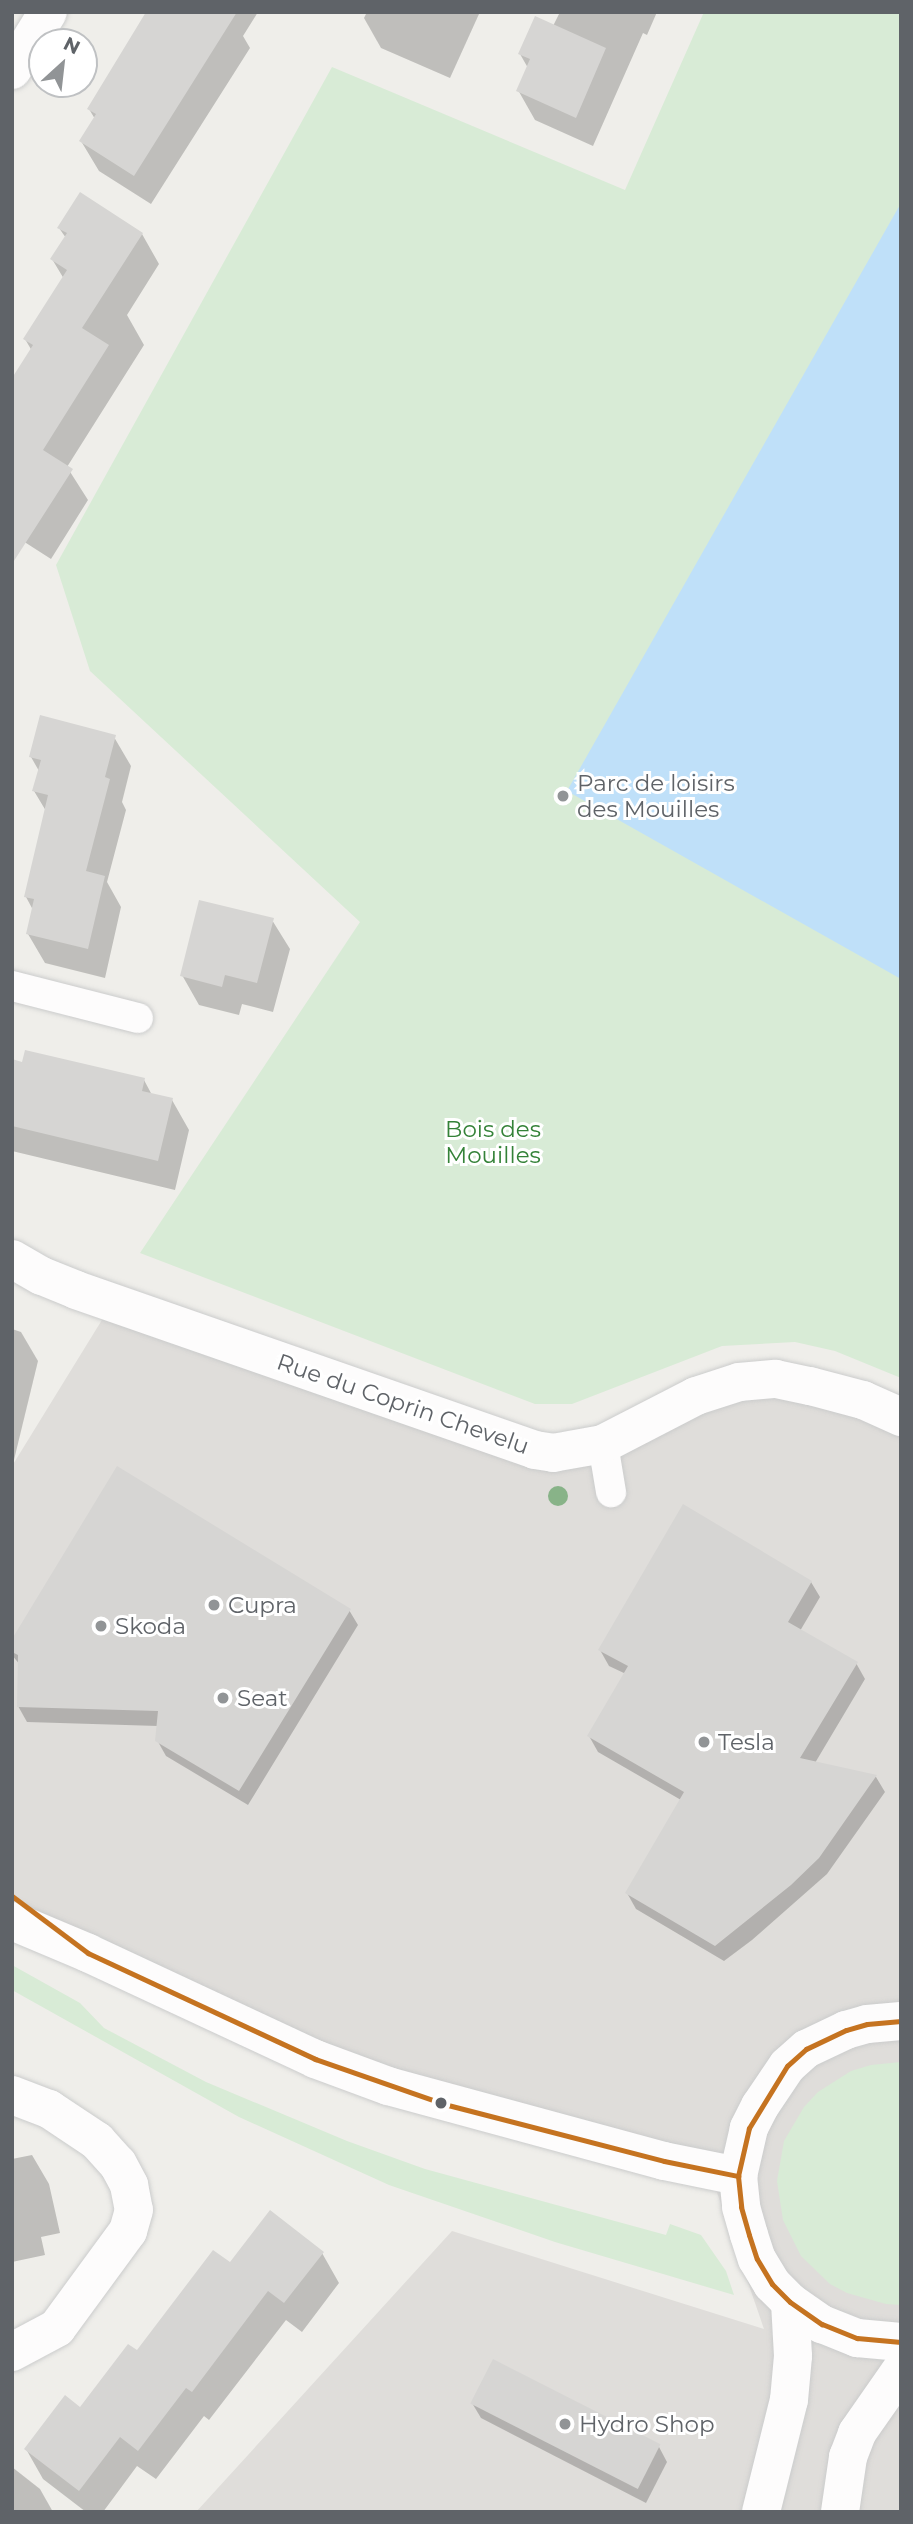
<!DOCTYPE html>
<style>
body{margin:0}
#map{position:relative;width:913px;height:2524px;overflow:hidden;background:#efeeea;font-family:Montserrat,sans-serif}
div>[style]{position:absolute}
.industrial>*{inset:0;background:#dfddda}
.green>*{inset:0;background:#d8ebd6}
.water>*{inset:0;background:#bfe0f9}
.shadow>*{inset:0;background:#0003}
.building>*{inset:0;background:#d6d5d3;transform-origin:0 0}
.roads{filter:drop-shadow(0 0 2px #cbcccc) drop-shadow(0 0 2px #cbcccc)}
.service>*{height:30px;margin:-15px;padding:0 15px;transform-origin:15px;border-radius:15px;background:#fdfcfc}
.minor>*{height:38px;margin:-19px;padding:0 19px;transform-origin:19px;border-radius:19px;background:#fdfcfc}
.tertiary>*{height:38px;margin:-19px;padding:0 19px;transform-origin:19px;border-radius:19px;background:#fdfcfc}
.bus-1>*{height:5px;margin:-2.5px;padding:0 2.5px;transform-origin:2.5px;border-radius:2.5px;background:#c57320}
.trees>*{width:20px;height:20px;margin:-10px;border-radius:50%;background:#88b388}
.dots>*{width:19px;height:19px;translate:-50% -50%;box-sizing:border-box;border:4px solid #fff;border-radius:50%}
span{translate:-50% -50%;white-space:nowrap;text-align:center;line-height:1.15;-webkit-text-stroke:6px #fff;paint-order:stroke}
.poi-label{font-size:23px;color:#5f6368}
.left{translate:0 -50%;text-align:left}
.park-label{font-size:23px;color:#348238}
.street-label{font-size:23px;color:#5f6368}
.frame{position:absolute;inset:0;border:14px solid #5f6368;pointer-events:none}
.north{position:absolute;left:28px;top:28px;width:70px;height:70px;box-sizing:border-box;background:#fff;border:2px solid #bfc1c3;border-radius:50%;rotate:27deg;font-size:19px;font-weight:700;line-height:28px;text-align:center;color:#5f6368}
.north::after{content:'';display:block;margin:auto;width:24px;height:32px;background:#919496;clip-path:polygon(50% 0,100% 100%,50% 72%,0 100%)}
</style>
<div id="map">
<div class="industrial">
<i style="clip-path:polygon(113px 1302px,535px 1450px,739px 1382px,901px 1417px,901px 2512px,196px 2512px,452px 2231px,764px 2329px,710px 2172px,432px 2098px,12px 1918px,12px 1466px)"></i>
</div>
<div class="green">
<i style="clip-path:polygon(704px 12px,901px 12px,901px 1378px,835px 1351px,795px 1342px,722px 1346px,572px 1404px,535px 1404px,140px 1253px,360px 922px,90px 671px,56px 565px,332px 67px,625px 190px)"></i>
<i style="clip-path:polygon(12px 1965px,80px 2003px,104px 2028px,206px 2082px,347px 2141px,425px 2169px,666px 2235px,670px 2224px,701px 2235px,726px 2271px,734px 2295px,555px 2242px,389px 2185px,239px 2117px,12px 1990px)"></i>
<i style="clip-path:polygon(901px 2062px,901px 2305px,886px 2304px,847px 2293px,830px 2284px,801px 2256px,783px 2220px,777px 2181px,784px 2141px,804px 2107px,818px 2092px,851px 2071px,871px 2065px)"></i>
</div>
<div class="water">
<i style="clip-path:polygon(901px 203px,901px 979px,567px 791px)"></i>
</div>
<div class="shadow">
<i style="clip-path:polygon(163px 12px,258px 12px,243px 36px,250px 48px,151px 204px,99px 171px,81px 141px,95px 119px,89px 109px)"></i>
<i style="clip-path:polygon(367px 12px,478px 12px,479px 14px,450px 78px,381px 48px,364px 18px)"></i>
<i style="clip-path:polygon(560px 12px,657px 12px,647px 35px,643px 33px,593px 146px,535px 120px,518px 90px,528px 68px,520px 54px,553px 26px)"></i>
<i style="clip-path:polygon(59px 228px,142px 234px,159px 264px,127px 315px,144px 345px,67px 467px,88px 500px,51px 559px,12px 534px,32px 351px,25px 339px,64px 279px,52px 259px,66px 238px)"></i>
<i style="clip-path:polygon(114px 737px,131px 766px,122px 802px,126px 810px,107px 882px,121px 907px,105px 978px,45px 963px,28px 934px,33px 910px,26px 897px,46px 811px,34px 791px,39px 771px,31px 757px)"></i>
<i style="clip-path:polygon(272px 920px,290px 949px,273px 1012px,242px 1004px,239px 1015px,199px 1005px,182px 975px)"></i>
<i style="clip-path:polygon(12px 1061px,144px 1080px,152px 1095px,172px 1100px,189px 1130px,175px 1190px,12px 1151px)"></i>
<i style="clip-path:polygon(12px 1329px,21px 1332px,38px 1361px,13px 1464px)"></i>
<i style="clip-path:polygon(811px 1582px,820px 1597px,800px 1631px,856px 1663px,865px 1679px,815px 1763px,876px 1777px,885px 1792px,827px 1874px,752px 1940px,724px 1961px,636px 1909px,627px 1893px,681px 1800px,598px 1752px,589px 1736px,626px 1674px,609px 1666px,600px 1650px)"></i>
<i style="clip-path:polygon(349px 1610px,358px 1625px,248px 1805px,166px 1756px,157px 1740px,158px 1726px,27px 1722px,18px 1706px,20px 1665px,12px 1655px,12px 1643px)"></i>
<i style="clip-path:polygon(32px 2155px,49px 2184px,60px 2233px,41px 2237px,45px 2255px,12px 2262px,12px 2159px)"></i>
<i style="clip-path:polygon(322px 2253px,339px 2283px,302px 2332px,286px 2320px,209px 2420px,204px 2416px,156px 2479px,137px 2466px,103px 2512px,86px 2512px,43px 2479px,26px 2449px,80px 2409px,230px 2265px)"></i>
<i style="clip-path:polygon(472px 2403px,659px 2447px,667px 2462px,646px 2503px,481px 2418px)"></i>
<i style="clip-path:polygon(12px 2467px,40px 2489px,53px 2512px,12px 2512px)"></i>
</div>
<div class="building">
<i style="clip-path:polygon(146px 12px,237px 12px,134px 176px,79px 141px,96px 114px,87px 109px)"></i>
<i style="clip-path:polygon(535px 16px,606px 48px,576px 118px,516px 91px,530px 59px,518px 54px)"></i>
<i style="clip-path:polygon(80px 192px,143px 233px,82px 328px,109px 345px,43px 450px,73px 469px,12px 564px,12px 378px,33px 345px,23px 339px,67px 270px,50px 259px,67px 233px,57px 228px)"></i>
<i style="clip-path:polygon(40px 715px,116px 735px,105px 777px,110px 779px,86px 871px,105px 876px,88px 949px,26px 934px,34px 899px,24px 897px,48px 795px,32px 791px,41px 760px,29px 757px)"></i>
<i style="clip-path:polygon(199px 900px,274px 918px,257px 983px,225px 975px,222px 987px,180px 976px)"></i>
<i style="clip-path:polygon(25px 1050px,145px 1078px,142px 1091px,173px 1098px,158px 1161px,12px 1126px,12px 1059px,22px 1062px)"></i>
<i style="clip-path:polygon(117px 1466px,351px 1609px,239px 1791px,155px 1741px,158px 1711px,17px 1707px,18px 1655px,12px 1652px,12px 1639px)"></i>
<i style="clip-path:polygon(683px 1504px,812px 1581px,788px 1622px,858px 1662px,800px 1758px,877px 1775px,819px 1858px,791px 1885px,715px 1946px,625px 1893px,684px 1792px,587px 1736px,628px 1666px,598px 1650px)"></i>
<i style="clip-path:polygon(270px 2210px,324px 2252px,284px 2303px,268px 2291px,192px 2392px,186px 2388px,138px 2451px,120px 2437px,79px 2491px,24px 2449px,65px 2395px,80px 2407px,128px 2344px,137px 2350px,213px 2250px,230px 2262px)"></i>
<i style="left:493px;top:2359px;width:188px;height:50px;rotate:27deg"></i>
</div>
<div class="roads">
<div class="service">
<i style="left:12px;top:986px;width:130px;rotate:14.3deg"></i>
<i style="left:603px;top:1444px;width:49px;rotate:80.5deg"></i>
</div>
<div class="minor">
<i style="left:12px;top:70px;width:68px;rotate:-58.2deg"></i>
<i style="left:12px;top:1259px;width:34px;rotate:30deg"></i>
<i style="left:42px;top:1276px;width:37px;rotate:22deg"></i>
<i style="left:76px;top:1290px;width:486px;rotate:19.2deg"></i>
<i style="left:535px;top:1450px;width:18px;rotate:9deg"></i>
<i style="left:553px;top:1453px;width:51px;rotate:-10.2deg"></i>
<i style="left:603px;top:1444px;width:105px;rotate:-27.3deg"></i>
<i style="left:696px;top:1396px;width:45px;rotate:-18deg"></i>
<i style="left:739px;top:1382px;width:37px;rotate:-5deg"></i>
<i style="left:776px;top:1379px;width:35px;rotate:12deg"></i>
<i style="left:810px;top:1386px;width:55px;rotate:14.8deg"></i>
<i style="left:863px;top:1400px;width:42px;rotate:24.1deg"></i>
<i style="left:12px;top:2095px;width:40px;rotate:21deg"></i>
<i style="left:49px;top:2109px;width:58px;rotate:33.7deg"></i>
<i style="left:97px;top:2141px;width:31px;rotate:48deg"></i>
<i style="left:118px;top:2164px;width:24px;rotate:62deg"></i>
<i style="left:129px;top:2185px;width:25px;rotate:79deg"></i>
<i style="left:134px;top:2210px;width:22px;rotate:106deg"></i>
<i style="left:128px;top:2231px;width:120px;rotate:126.2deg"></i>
<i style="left:57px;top:2328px;width:51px;rotate:151.9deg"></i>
</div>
<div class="tertiary">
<i style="left:12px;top:1921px;width:82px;rotate:22.8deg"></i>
<i style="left:88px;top:1953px;width:251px;rotate:25deg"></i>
<i style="left:315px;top:2059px;width:78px;rotate:20.3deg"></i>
<i style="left:388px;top:2086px;width:286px;rotate:15.2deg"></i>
<i style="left:664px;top:2161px;width:76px;rotate:11.5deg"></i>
<i style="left:901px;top:2021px;width:34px;rotate:175deg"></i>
<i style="left:867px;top:2024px;width:22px;rotate:164deg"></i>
<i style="left:846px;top:2030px;width:44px;rotate:154.6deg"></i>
<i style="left:806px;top:2049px;width:25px;rotate:138deg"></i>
<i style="left:787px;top:2066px;width:48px;rotate:124deg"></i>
<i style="left:760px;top:2106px;width:25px;rotate:117deg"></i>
<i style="left:749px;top:2128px;width:49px;rotate:102.9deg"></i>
<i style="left:738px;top:2176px;width:31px;rotate:84deg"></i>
<i style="left:741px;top:2207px;width:29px;rotate:74deg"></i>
<i style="left:749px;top:2235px;width:25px;rotate:72deg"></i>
<i style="left:757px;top:2259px;width:29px;rotate:59deg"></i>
<i style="left:772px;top:2284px;width:25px;rotate:45deg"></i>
<i style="left:790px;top:2302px;width:39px;rotate:35deg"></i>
<i style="left:822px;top:2324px;width:38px;rotate:22deg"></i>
<i style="left:857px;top:2338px;width:44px;rotate:5.2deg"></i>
<i style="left:761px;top:2512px;width:115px;rotate:-76deg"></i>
<i style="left:789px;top:2400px;width:44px;rotate:-84.8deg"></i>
<i style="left:793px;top:2356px;width:54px;rotate:-93.2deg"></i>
<i style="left:840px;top:2512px;width:56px;rotate:-81.7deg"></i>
<i style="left:848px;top:2457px;width:26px;rotate:-69deg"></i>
<i style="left:857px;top:2433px;width:77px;rotate:-55.1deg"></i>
</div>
</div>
<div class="bus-1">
<i style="left:12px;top:1896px;width:95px;rotate:36.9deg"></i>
<i style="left:88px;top:1953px;width:251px;rotate:25deg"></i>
<i style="left:315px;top:2059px;width:137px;rotate:19.2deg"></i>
<i style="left:444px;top:2104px;width:227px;rotate:14.5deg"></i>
<i style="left:664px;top:2161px;width:76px;rotate:11.5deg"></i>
<i style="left:901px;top:2021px;width:34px;rotate:175deg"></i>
<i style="left:867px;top:2024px;width:22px;rotate:164deg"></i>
<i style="left:846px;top:2030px;width:44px;rotate:154.6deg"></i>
<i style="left:806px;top:2049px;width:25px;rotate:138deg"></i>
<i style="left:787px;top:2066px;width:73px;rotate:121.5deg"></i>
<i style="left:749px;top:2128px;width:49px;rotate:102.9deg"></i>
<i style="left:738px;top:2176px;width:31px;rotate:84deg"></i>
<i style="left:741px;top:2207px;width:29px;rotate:74deg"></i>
<i style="left:749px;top:2235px;width:25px;rotate:72deg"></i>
<i style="left:757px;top:2259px;width:29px;rotate:59deg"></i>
<i style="left:772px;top:2284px;width:25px;rotate:45deg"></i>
<i style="left:790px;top:2302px;width:39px;rotate:35deg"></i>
<i style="left:822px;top:2324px;width:38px;rotate:22deg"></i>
<i style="left:857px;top:2338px;width:44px;rotate:5.2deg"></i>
</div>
<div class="trees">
<i style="left:558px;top:1496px"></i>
</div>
<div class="dots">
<i style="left:563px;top:796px;background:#919496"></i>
<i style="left:214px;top:1605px;background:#919496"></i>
<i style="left:101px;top:1626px;background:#919496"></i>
<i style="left:223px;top:1698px;background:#919496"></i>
<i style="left:704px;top:1742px;background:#919496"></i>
<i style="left:441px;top:2103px;background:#5f6368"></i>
<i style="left:565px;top:2424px;background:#919496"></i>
</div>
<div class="poi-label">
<span class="left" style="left:577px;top:796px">Parc de loisirs<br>des Mouilles</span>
<span class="left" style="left:228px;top:1605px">Cupra</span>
<span class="left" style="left:115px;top:1626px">Skoda</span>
<span class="left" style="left:237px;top:1698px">Seat</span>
<span class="left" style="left:718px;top:1742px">Tesla</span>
<span class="left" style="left:579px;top:2424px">Hydro Shop</span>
</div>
<div class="park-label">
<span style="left:493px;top:1142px">Bois des<br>Mouilles</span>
</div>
<div class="street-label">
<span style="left:403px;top:1404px;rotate:19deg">Rue du Coprin Chevelu</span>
</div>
<div class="frame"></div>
<div class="north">N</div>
</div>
